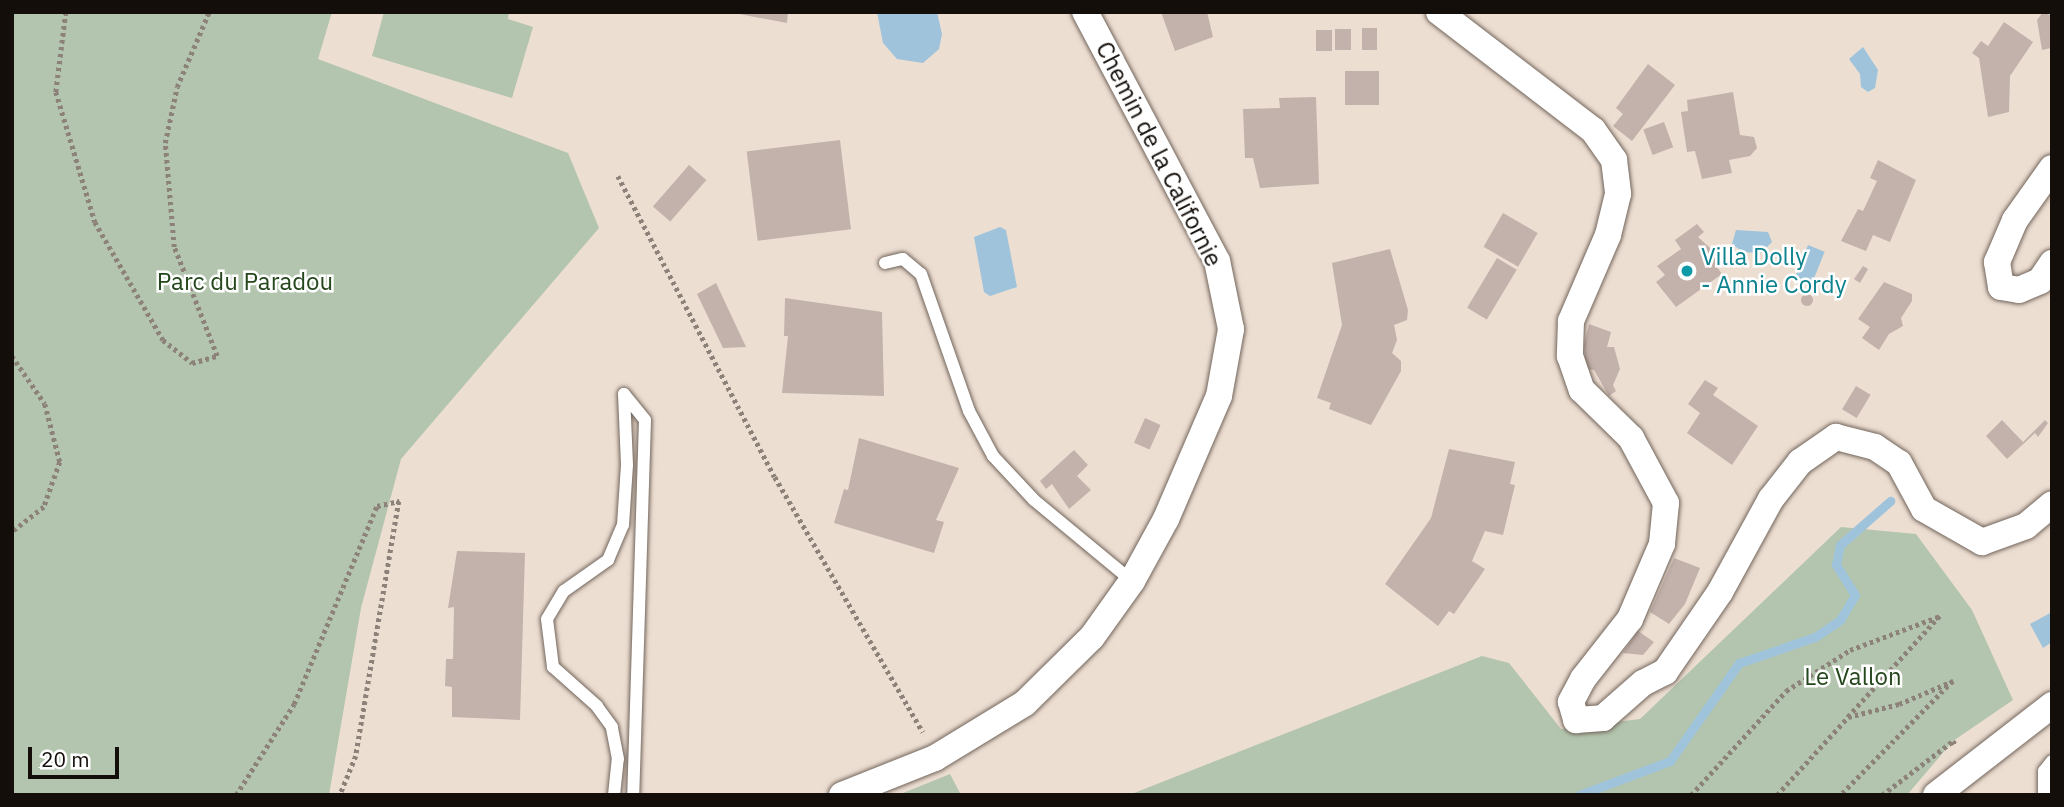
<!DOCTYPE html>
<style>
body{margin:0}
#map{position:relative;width:2064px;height:807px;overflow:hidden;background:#edded2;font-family:"IBM Plex Sans",sans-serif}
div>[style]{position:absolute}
.green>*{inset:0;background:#b3c5ae}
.water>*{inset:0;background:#9ec3db;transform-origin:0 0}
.stream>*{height:9px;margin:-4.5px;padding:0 4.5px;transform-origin:4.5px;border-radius:4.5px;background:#9ec3db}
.building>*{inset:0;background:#c3b1ab;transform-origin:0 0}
.round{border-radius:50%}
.path>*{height:4.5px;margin-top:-2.25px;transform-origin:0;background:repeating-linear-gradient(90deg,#8c8279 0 3.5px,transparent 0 7px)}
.roads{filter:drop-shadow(0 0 2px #72655b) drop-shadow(0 0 2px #72655b)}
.lane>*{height:12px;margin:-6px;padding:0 6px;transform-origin:6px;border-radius:6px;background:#fff}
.street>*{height:26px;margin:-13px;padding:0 13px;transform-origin:13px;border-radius:13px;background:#fff}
.dots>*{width:19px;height:19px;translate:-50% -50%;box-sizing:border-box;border:4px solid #fff;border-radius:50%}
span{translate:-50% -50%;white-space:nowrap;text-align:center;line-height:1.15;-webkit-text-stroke:5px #fff;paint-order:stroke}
.street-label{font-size:24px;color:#130e0a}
.culture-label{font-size:24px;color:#0d838f}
.left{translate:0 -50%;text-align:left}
.park-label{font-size:24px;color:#24471b}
.frame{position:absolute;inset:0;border:14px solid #130e0a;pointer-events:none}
.scale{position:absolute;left:28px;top:747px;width:91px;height:32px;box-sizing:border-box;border:4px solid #130e0a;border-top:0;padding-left:9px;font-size:21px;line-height:24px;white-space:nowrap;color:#130e0a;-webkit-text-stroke:5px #fff;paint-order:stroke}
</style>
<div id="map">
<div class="green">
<i style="clip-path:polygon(12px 12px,332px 12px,318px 59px,568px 153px,599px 228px,401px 459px,361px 608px,329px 795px,12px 795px)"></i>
<i style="clip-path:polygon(384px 12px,509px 12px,508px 19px,533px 27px,512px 98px,372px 56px)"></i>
<i style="clip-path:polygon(1841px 527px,1916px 534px,1972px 610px,2013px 700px,1953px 741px,1907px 795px,1129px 795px,1482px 656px,1509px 663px,1561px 729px,1640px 719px)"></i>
<i style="clip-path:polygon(950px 774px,961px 795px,898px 795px)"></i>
</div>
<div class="water">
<i style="clip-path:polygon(877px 12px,937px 12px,942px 34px,939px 49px,923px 63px,897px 59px,883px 43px)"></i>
<i style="clip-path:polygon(1863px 47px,1878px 70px,1875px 88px,1868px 92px,1861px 87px,1860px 74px,1849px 59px)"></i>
<i style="clip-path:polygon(1000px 227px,1006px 230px,1017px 287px,990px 296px,984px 292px,974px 237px)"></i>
<i style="clip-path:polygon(1736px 230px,1768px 232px,1772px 242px,1761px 253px,1743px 252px,1732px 244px)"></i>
<i style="left:1808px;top:245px;width:18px;height:34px;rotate:22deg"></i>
<i style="clip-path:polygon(2052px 612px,2052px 642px,2043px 648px,2030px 624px)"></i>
</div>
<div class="stream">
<i style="left:1579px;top:795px;width:97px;rotate:-20.5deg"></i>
<i style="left:1670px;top:761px;width:120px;rotate:-54.9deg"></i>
<i style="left:1739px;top:663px;width:80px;rotate:-18.9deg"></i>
<i style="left:1815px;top:637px;width:30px;rotate:-34deg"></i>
<i style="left:1840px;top:620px;width:29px;rotate:-59deg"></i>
<i style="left:1855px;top:595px;width:36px;rotate:-122deg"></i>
<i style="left:1836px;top:565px;width:20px;rotate:-79deg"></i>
<i style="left:1840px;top:545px;width:67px;rotate:-41.3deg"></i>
</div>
<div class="building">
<i style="clip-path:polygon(729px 12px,788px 12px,787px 23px)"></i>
<i style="clip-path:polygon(1161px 12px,1207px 12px,1213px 37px,1175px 51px)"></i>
<i style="clip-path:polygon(2043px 12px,2052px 16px,2052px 23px,2051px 48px,2042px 50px,2037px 20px)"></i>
<i style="clip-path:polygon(2004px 22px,2033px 42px,2010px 76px,2009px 112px,1988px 117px,1979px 58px,1972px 53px,1981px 41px,1988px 46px)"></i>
<i style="left:1362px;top:28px;width:15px;height:22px"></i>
<i style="left:1351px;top:29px;width:21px;height:16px;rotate:90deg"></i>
<i style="left:1332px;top:30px;width:21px;height:16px;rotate:90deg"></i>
<i style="clip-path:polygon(1648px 64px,1675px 85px,1632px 141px,1613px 126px,1623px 114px,1616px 108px)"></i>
<i style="left:1345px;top:71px;width:34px;height:34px"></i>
<i style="clip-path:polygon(1733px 92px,1740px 135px,1754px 137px,1757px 148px,1750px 156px,1729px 160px,1732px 173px,1702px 179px,1695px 151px,1687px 152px,1681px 112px,1688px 111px,1687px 100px)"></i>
<i style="clip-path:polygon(1316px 97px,1319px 184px,1260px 188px,1253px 158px,1245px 158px,1243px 109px,1280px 108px,1279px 98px)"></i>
<i style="left:1664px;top:122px;width:27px;height:22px;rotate:70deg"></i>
<i style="left:840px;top:140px;width:90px;height:94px;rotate:83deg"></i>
<i style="clip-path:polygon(1878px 160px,1916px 180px,1890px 242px,1873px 235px,1866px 251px,1841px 241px,1858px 209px,1863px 211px,1877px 181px,1870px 178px)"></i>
<i style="left:689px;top:165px;width:23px;height:55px;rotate:41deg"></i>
<i style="left:1503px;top:213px;width:40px;height:39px;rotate:30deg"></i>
<i style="clip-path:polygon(1697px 224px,1704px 232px,1698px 237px,1719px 256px,1721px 264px,1717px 267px,1722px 274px,1676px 307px,1656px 282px,1665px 275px,1657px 266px,1681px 249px,1675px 240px)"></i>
<i style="clip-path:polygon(1390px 249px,1408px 310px,1407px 320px,1394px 325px,1397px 340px,1392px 353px,1401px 361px,1401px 371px,1371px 425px,1329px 409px,1331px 403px,1317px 398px,1342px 325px,1332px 263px)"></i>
<i style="left:1497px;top:258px;width:23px;height:58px;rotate:31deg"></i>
<i style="clip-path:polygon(1863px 266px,1868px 269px,1860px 283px,1854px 279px)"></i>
<i style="clip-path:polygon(1884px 282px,1912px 294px,1912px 301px,1901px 318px,1903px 326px,1889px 334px,1879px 350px,1862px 338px,1870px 327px,1858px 319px)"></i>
<i style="clip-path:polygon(716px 283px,746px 347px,723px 348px,697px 294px)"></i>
<i class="round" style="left:1801px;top:294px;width:12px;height:12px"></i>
<i style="clip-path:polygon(785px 298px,882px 312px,884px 396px,782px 393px,788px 336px,784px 336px)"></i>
<i style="clip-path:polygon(1589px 324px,1611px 332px,1607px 347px,1614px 347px,1620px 369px,1613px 385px,1616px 391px,1609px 396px,1594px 370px,1586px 369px,1584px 345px)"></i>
<i style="clip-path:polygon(1705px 380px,1718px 388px,1713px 395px,1758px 426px,1732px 465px,1687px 433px,1700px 413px,1688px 404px)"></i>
<i style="left:1856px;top:386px;width:17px;height:27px;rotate:31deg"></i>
<i style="left:1145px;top:418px;width:17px;height:27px;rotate:24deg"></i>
<i style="clip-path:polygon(2002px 420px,2023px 442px,2045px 420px,2048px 423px,2038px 437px,2035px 433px,2007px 459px,1986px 436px)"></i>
<i style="clip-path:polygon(859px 438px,959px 468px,936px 520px,944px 522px,934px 553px,834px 523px,844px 489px,848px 490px)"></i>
<i style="clip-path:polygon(1449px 449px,1515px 462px,1510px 484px,1515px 485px,1503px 535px,1485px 531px,1472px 561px,1485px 569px,1454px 614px,1449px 611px,1438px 626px,1385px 584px,1431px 518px)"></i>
<i style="clip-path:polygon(1074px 450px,1088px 465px,1077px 476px,1091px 490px,1069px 509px,1052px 484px,1046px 489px,1040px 481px)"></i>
<i style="clip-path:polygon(457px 551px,525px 553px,520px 720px,452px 717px,452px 687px,445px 686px,446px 659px,453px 659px,454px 607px,448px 608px)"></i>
<i style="clip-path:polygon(1674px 558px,1700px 568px,1685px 604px,1669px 624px,1650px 612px)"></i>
<i style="clip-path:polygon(1638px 631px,1654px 642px,1643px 655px,1623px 653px)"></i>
</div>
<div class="path">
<i style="left:66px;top:12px;width:81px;rotate:97.1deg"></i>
<i style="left:56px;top:92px;width:136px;rotate:73.3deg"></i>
<i style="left:95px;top:222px;width:136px;rotate:60deg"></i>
<i style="left:163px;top:340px;width:37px;rotate:38deg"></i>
<i style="left:192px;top:363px;width:26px;rotate:-16deg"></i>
<i style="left:217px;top:356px;width:117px;rotate:-111.5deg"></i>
<i style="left:174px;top:247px;width:104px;rotate:-94.9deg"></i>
<i style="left:165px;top:143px;width:57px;rotate:-77.9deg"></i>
<i style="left:177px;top:87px;width:82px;rotate:-66.9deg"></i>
<i style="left:618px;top:176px;width:339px;rotate:62.5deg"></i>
<i style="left:775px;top:477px;width:295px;rotate:59.9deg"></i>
<i style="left:12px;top:356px;width:58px;rotate:55.5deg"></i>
<i style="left:45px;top:404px;width:60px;rotate:75.5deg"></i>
<i style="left:60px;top:462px;width:48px;rotate:109.6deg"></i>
<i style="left:44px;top:507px;width:41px;rotate:142deg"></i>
<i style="left:236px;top:795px;width:108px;rotate:-57.5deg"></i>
<i style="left:294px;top:704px;width:215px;rotate:-67.3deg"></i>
<i style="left:377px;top:506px;width:23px;rotate:-13deg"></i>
<i style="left:399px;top:501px;width:259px;rotate:99.6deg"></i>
<i style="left:356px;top:756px;width:42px;rotate:112.3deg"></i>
<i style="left:1691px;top:795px;width:141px;rotate:-47.6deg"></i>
<i style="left:1786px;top:691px;width:76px;rotate:-32.6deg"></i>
<i style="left:1850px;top:650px;width:96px;rotate:-20.7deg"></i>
<i style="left:1940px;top:616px;width:137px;rotate:132.3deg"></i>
<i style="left:1848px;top:717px;width:53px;rotate:-14.3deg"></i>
<i style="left:1899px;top:704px;width:59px;rotate:-23.1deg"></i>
<i style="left:1953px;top:681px;width:160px;rotate:134.5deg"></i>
<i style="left:1777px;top:795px;width:105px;rotate:-47.7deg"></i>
<i style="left:1882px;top:795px;width:89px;rotate:-37.3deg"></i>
<i style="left:1953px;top:741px;width:4px;rotate:56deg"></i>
</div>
<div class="roads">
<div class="lane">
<i style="left:885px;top:263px;width:18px;rotate:-13deg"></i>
<i style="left:903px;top:259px;width:23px;rotate:40deg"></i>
<i style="left:921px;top:274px;width:145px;rotate:70.7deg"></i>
<i style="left:969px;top:411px;width:51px;rotate:61.9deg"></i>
<i style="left:993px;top:456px;width:60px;rotate:47deg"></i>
<i style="left:1034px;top:500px;width:127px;rotate:39.6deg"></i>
<i style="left:614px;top:795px;width:36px;rotate:-84deg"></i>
<i style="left:618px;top:759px;width:33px;rotate:-101deg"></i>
<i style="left:612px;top:727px;width:26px;rotate:-126deg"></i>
<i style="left:597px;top:706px;width:59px;rotate:-138.4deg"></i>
<i style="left:553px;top:667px;width:48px;rotate:-97.1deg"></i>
<i style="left:547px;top:619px;width:33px;rotate:-59deg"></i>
<i style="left:564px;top:591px;width:54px;rotate:-35.2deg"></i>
<i style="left:608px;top:560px;width:38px;rotate:-67deg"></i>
<i style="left:623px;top:525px;width:60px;rotate:-86.2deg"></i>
<i style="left:627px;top:465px;width:71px;rotate:-92.4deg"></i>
<i style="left:624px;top:394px;width:33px;rotate:51deg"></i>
<i style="left:645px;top:420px;width:375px;rotate:91.8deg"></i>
<i style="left:2044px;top:795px;width:24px;rotate:-90deg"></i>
<i style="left:2044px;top:771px;width:13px;rotate:-51deg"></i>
</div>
<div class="street">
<i style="left:1439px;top:12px;width:194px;rotate:37.5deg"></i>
<i style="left:1593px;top:130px;width:37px;rotate:55deg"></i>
<i style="left:1614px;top:160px;width:34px;rotate:83deg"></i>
<i style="left:1618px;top:194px;width:42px;rotate:103.7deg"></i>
<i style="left:1608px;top:235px;width:94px;rotate:113.3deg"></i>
<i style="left:1571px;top:321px;width:35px;rotate:92deg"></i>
<i style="left:1570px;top:356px;width:36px;rotate:71deg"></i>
<i style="left:1582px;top:390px;width:69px;rotate:44.4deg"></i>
<i style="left:1631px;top:438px;width:74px;rotate:61.7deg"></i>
<i style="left:1666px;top:503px;width:41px;rotate:95.6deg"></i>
<i style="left:1662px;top:544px;width:82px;rotate:113.1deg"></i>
<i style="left:1630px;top:619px;width:76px;rotate:128.1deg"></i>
<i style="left:1583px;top:679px;width:26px;rotate:118deg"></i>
<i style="left:1571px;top:702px;width:19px;rotate:74deg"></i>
<i style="left:1576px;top:720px;width:27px;rotate:-4deg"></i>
<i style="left:1603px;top:718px;width:53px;rotate:-41.2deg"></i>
<i style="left:1643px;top:683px;width:25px;rotate:-27deg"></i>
<i style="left:1665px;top:672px;width:97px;rotate:-55.5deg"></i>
<i style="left:1720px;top:592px;width:106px;rotate:-61.3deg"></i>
<i style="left:1771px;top:499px;width:47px;rotate:-51.9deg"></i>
<i style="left:1800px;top:462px;width:44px;rotate:-34.8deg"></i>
<i style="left:1836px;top:437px;width:40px;rotate:14.4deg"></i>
<i style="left:1875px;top:447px;width:29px;rotate:34deg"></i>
<i style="left:1899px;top:463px;width:52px;rotate:61.5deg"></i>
<i style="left:1924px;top:509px;width:67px;rotate:29.6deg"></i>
<i style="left:1982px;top:542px;width:47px;rotate:-20deg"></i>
<i style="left:2026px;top:526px;width:34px;rotate:-40deg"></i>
<i style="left:2052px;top:168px;width:64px;rotate:125.4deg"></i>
<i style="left:2015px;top:220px;width:46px;rotate:113.2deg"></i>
<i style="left:1997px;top:262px;width:25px;rotate:81deg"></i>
<i style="left:2001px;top:287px;width:18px;rotate:9deg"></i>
<i style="left:2019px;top:290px;width:23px;rotate:-23deg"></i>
<i style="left:2040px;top:281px;width:22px;rotate:-56deg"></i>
<i style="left:842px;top:795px;width:100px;rotate:-21.7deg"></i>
<i style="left:935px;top:758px;width:105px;rotate:-31.4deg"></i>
<i style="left:1025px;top:703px;width:94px;rotate:-44.6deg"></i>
<i style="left:1092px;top:637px;width:69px;rotate:-54.5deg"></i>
<i style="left:1132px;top:581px;width:71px;rotate:-61.3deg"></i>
<i style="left:1166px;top:519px;width:134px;rotate:-66.7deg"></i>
<i style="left:1219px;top:396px;width:68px;rotate:-79.8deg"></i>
<i style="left:1231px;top:329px;width:69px;rotate:-101.6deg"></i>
<i style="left:1217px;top:261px;width:282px;rotate:-117.9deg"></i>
<i style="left:1936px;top:795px;width:147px;rotate:-37.8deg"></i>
</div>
</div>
<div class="dots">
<i style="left:1687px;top:271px;background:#0f9aa8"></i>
</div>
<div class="street-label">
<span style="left:1159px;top:154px;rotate:63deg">Chemin de la Californie</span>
</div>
<div class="culture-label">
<span class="left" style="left:1701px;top:271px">Villa Dolly<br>- Annie Cordy</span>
</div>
<div class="park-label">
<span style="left:245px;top:282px">Parc du Paradou</span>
<span style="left:1853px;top:677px">Le Vallon</span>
</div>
<div class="frame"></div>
<div class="scale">20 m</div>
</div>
